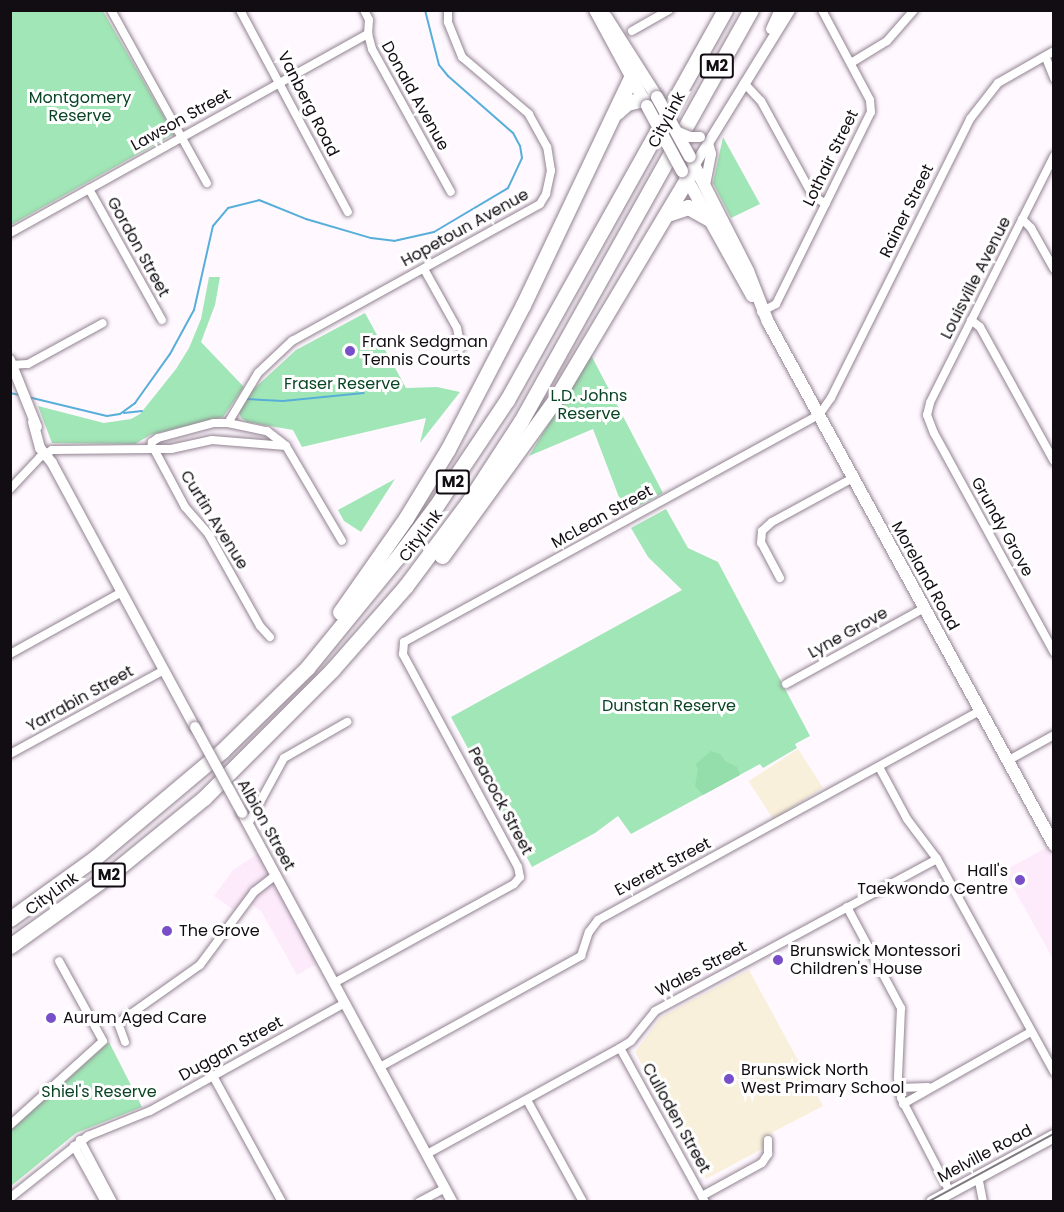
<!DOCTYPE html>
<style>
body{margin:0}
#map{position:relative;width:1064px;height:1212px;overflow:hidden;background:#fff8ff;font-family:Poppins,sans-serif}
div>[style]{position:absolute}
.built>*{inset:0;background:#fdebfc}
.education>*{inset:0;background:#f9f0db;transform-origin:0 0}
.green>*{inset:0;background:#a1e6b6}
.forest>*{inset:0;background:#93deab}
.stream>*{height:2px;margin:-1px;padding:0 1px;transform-origin:1px;border-radius:1px;background:#57afd9}
.roads{filter:drop-shadow(0 0 2px #928391) drop-shadow(0 0 2px #928391)}
.minor>*{height:8px;margin:-4px;padding:0 4px;transform-origin:4px;border-radius:4px;background:#fff}
.tertiary>*{height:10px;margin:-5px;padding:0 5px;transform-origin:5px;border-radius:5px;background:#fff}
.secondary>*{height:12px;margin:-6px;padding:0 6px;transform-origin:6px;border-radius:6px;background:#fff}
.motorway>*{height:15px;margin:-7.5px;padding:0 7.5px;transform-origin:7.5px;border-radius:7.5px;background:#fff}
.tram>*{height:1.5px;margin:-0.75px;padding:0 0.75px;transform-origin:0.75px;border-radius:0.75px;background:#7f797f}
.bridges{filter:drop-shadow(0 0 2px #928391) drop-shadow(0 0 2px #928391)}
.tertiary-bridge>*{height:10px;margin:-5px;padding:0 5px;transform-origin:5px;border-radius:5px;background:#fff}
.secondary-bridge>*{height:12px;margin:-6px;padding:0 6px;transform-origin:6px;border-radius:6px;background:#fff}
.dots>*{width:16px;height:16px;translate:-50% -50%;box-sizing:border-box;border:3px solid #fff;border-radius:50%}
span{translate:-50% -50%;white-space:nowrap;text-align:center;line-height:1.15;-webkit-text-stroke:6px #fff;paint-order:stroke}
.shield-label span{padding:2px 4px;background:#fff;border:2px solid;border-radius:4px;-webkit-text-stroke-width:0}
.shield-label{font-size:15px;color:#120d12;font-weight:700}
.street-label{font-size:16px;color:#120d12}
.park-label{font-size:16px;color:#094525}
.poi-label{font-size:16px;color:#120d12}
.left{translate:0 -50%;text-align:left}
.right{translate:-100% -50%;text-align:right}
.frame{position:absolute;inset:0;border:12px solid #120d12;pointer-events:none}
</style>
<div id="map">
<div class="built">
<i style="clip-path:polygon(1051px 845px,1054px 850px,1053px 959px,1004px 871px)"></i>
<i style="clip-path:polygon(259px 853px,318px 963px,297px 975px,261px 911px,248px 902px,239px 914px,214px 896px,233px 870px)"></i>
</div>
<div class="education">
<i style="left:798px;top:749px;width:46px;height:59px;rotate:57deg"></i>
<i style="clip-path:polygon(749px 970px,823px 1106px,773px 1132px,764px 1148px,706px 1179px,635px 1052px,661px 1017px)"></i>
</div>
<div class="green">
<i style="clip-path:polygon(11px 10px,103px 11px,174px 134px,11px 225px)"></i>
<i style="clip-path:polygon(723px 137px,760px 204px,731px 218px,713px 183px)"></i>
<i style="clip-path:polygon(209px 277px,220px 277px,215px 305px,201px 342px,244px 387px,223px 417px,150px 435px,135px 444px,52px 443px,38px 406px,104px 423px,131px 419px,140px 414px,176px 369px,189px 348px,201px 319px)"></i>
<i style="clip-path:polygon(365px 313px,406px 388px,437px 387px,460px 392px,420px 443px,426px 418px,302px 447px,293px 430px,247px 422px,241px 418px,239px 412px,246px 396px,296px 350px)"></i>
<i style="clip-path:polygon(591px 355px,663px 493px,625px 513px,593px 429px,529px 456px)"></i>
<i style="clip-path:polygon(395px 479px,361px 532px,344px 521px,338px 510px)"></i>
<i style="clip-path:polygon(666px 509px,688px 548px,718px 562px,810px 736px,795px 744px,797px 748px,763px 768px,760px 764px,631px 834px,618px 816px,595px 833px,532px 867px,451px 717px,682px 590px,648px 557px,631px 528px)"></i>
<i style="clip-path:polygon(109px 1042px,142px 1107px,76px 1133px,11px 1186px,11px 1130px)"></i>
</div>
<div class="forest">
<i style="clip-path:polygon(711px 751px,720px 754px,725px 761px,737px 767px,740px 775px,703px 795px,695px 786px,698px 770px,696px 764px)"></i>
</div>
<div class="stream">
<i style="left:10px;top:393px;width:10px;rotate:11deg"></i>
<i style="left:28px;top:397px;width:81px;rotate:13.5deg"></i>
<i style="left:107px;top:416px;width:13px;rotate:-9deg"></i>
<i style="left:120px;top:414px;width:19px;rotate:-36deg"></i>
<i style="left:135px;top:403px;width:60px;rotate:-54.5deg"></i>
<i style="left:170px;top:354px;width:50px;rotate:-61.4deg"></i>
<i style="left:194px;top:310px;width:86px;rotate:-77.3deg"></i>
<i style="left:213px;top:226px;width:23px;rotate:-50deg"></i>
<i style="left:228px;top:208px;width:32px;rotate:-14deg"></i>
<i style="left:259px;top:200px;width:51px;rotate:22deg"></i>
<i style="left:306px;top:219px;width:68px;rotate:16.3deg"></i>
<i style="left:371px;top:238px;width:23px;rotate:7deg"></i>
<i style="left:394px;top:241px;width:41px;rotate:-12.7deg"></i>
<i style="left:434px;top:232px;width:86px;rotate:-30.7deg"></i>
<i style="left:508px;top:188px;width:33px;rotate:-65deg"></i>
<i style="left:522px;top:158px;width:12px;rotate:-99deg"></i>
<i style="left:520px;top:146px;width:15px;rotate:-118deg"></i>
<i style="left:513px;top:133px;width:86px;rotate:-138.8deg"></i>
<i style="left:448px;top:76px;width:14px;rotate:-129deg"></i>
<i style="left:439px;top:65px;width:57px;rotate:-104.3deg"></i>
<i style="left:245px;top:399px;width:38px;rotate:3deg"></i>
<i style="left:283px;top:401px;width:81px;rotate:-5.6deg"></i>
<i style="left:124px;top:413px;width:18px;rotate:-6deg"></i>
</div>
<div class="roads">
<div class="minor">
<i style="left:111px;top:10px;width:198px;rotate:61deg"></i>
<i style="left:240px;top:10px;width:229px;rotate:61.9deg"></i>
<i style="left:364px;top:10px;width:11px;rotate:63deg"></i>
<i style="left:369px;top:20px;width:14px;rotate:94deg"></i>
<i style="left:368px;top:34px;width:16px;rotate:75deg"></i>
<i style="left:372px;top:49px;width:163px;rotate:61.1deg"></i>
<i style="left:632px;top:31px;width:43px;rotate:-29.6deg"></i>
<i style="left:1046px;top:58px;width:22px;rotate:68deg"></i>
<i style="left:851px;top:63px;width:42px;rotate:-31.4deg"></i>
<i style="left:887px;top:41px;width:41px;rotate:-48.9deg"></i>
<i style="left:744px;top:83px;width:25px;rotate:47deg"></i>
<i style="left:761px;top:101px;width:108px;rotate:61.3deg"></i>
<i style="left:813px;top:196px;width:15px;rotate:32deg"></i>
<i style="left:1054px;top:156px;width:276px;rotate:116.7deg"></i>
<i style="left:930px;top:403px;width:12px;rotate:104deg"></i>
<i style="left:927px;top:415px;width:19px;rotate:69deg"></i>
<i style="left:934px;top:433px;width:250px;rotate:61.3deg"></i>
<i style="left:89px;top:189px;width:150px;rotate:60.9deg"></i>
<i style="left:1022px;top:219px;width:13px;rotate:45deg"></i>
<i style="left:1031px;top:228px;width:47px;rotate:60.7deg"></i>
<i style="left:10px;top:233px;width:410px;rotate:-29.1deg"></i>
<i style="left:424px;top:269px;width:68px;rotate:60.8deg"></i>
<i style="left:457px;top:328px;width:20px;rotate:79deg"></i>
<i style="left:761px;top:312px;width:17px;rotate:-28deg"></i>
<i style="left:776px;top:304px;width:214px;rotate:-63.7deg"></i>
<i style="left:871px;top:112px;width:12px;rotate:-95deg"></i>
<i style="left:870px;top:100px;width:102px;rotate:-118.1deg"></i>
<i style="left:971px;top:320px;width:11px;rotate:38deg"></i>
<i style="left:980px;top:327px;width:153px;rotate:61.1deg"></i>
<i style="left:12px;top:365px;width:16px;rotate:-4deg"></i>
<i style="left:28px;top:364px;width:85px;rotate:-28.7deg"></i>
<i style="left:228px;top:423px;width:40px;rotate:12deg"></i>
<i style="left:267px;top:431px;width:24px;rotate:38deg"></i>
<i style="left:286px;top:446px;width:110px;rotate:59.5deg"></i>
<i style="left:151px;top:449px;width:20px"></i>
<i style="left:171px;top:449px;width:42px;rotate:-12.4deg"></i>
<i style="left:212px;top:440px;width:74px;rotate:4.6deg"></i>
<i style="left:154px;top:449px;width:66px;rotate:61.9deg"></i>
<i style="left:185px;top:507px;width:37px;rotate:49deg"></i>
<i style="left:209px;top:535px;width:104px;rotate:60.7deg"></i>
<i style="left:260px;top:626px;width:15px;rotate:48deg"></i>
<i style="left:10px;top:489px;width:44px;rotate:-46.8deg"></i>
<i style="left:40px;top:457px;width:14px;rotate:-30deg"></i>
<i style="left:52px;top:450px;width:99px;rotate:-0.6deg"></i>
<i style="left:151px;top:449px;width:7px;rotate:-82deg"></i>
<i style="left:152px;top:442px;width:7px;rotate:-34deg"></i>
<i style="left:158px;top:438px;width:58px;rotate:-15deg"></i>
<i style="left:214px;top:423px;width:14px"></i>
<i style="left:228px;top:423px;width:58px;rotate:-59deg"></i>
<i style="left:258px;top:373px;width:47px;rotate:-43.3deg"></i>
<i style="left:292px;top:341px;width:283px;rotate:-28.9deg"></i>
<i style="left:540px;top:204px;width:12px;rotate:-59deg"></i>
<i style="left:546px;top:194px;width:24px;rotate:-78deg"></i>
<i style="left:551px;top:171px;width:24px;rotate:-99deg"></i>
<i style="left:547px;top:147px;width:38px;rotate:-119deg"></i>
<i style="left:529px;top:114px;width:88px;rotate:-139.6deg"></i>
<i style="left:462px;top:57px;width:38px;rotate:-112deg"></i>
<i style="left:448px;top:22px;width:12px;rotate:-90deg"></i>
<i style="left:780px;top:578px;width:40px;rotate:-118deg"></i>
<i style="left:761px;top:543px;width:12px;rotate:-85deg"></i>
<i style="left:762px;top:531px;width:13px;rotate:-42deg"></i>
<i style="left:772px;top:522px;width:92px;rotate:-28.5deg"></i>
<i style="left:10px;top:654px;width:128px;rotate:-29deg"></i>
<i style="left:786px;top:684px;width:158px;rotate:-28.8deg"></i>
<i style="left:10px;top:754px;width:175px;rotate:-28.6deg"></i>
<i style="left:1007px;top:761px;width:54px;rotate:-29deg"></i>
<i style="left:879px;top:767px;width:59px;rotate:61.7deg"></i>
<i style="left:907px;top:819px;width:50px;rotate:53.1deg"></i>
<i style="left:937px;top:859px;width:243px;rotate:61.2deg"></i>
<i style="left:248px;top:824px;width:75px;rotate:-61.4deg"></i>
<i style="left:284px;top:758px;width:73px;rotate:-29.7deg"></i>
<i style="left:847px;top:907px;width:115px;rotate:61.9deg"></i>
<i style="left:901px;top:1008px;width:70px;rotate:92.5deg"></i>
<i style="left:898px;top:1078px;width:20px;rotate:81deg"></i>
<i style="left:901px;top:1098px;width:106px;rotate:62.5deg"></i>
<i style="left:334px;top:983px;width:205px;rotate:-28.8deg"></i>
<i style="left:514px;top:884px;width:9px;rotate:-49deg"></i>
<i style="left:520px;top:877px;width:10px;rotate:-101deg"></i>
<i style="left:518px;top:867px;width:242px;rotate:-118.4deg"></i>
<i style="left:403px;top:654px;width:12px;rotate:-85deg"></i>
<i style="left:404px;top:642px;width:473px;rotate:-28.7deg"></i>
<i style="left:819px;top:415px;width:21px;rotate:-55deg"></i>
<i style="left:831px;top:398px;width:312px;rotate:-63.5deg"></i>
<i style="left:970px;top:119px;width:46px;rotate:-52.1deg"></i>
<i style="left:998px;top:83px;width:64px;rotate:-29.7deg"></i>
<i style="left:125px;top:1042px;width:20px;rotate:-110deg"></i>
<i style="left:118px;top:1023px;width:100px;rotate:-35.3deg"></i>
<i style="left:200px;top:965px;width:91px;rotate:-53.5deg"></i>
<i style="left:254px;top:892px;width:28px;rotate:-38deg"></i>
<i style="left:620px;top:1048px;width:176px;rotate:61.1deg"></i>
<i style="left:380px;top:1067px;width:230px;rotate:-28.9deg"></i>
<i style="left:581px;top:956px;width:25px;rotate:-72deg"></i>
<i style="left:589px;top:932px;width:15px;rotate:-53deg"></i>
<i style="left:598px;top:920px;width:435px;rotate:-28.7deg"></i>
<i style="left:213px;top:1076px;width:144px;rotate:61.3deg"></i>
<i style="left:899px;top:1088px;width:29px;rotate:-2deg"></i>
<i style="left:527px;top:1100px;width:116px;rotate:61.2deg"></i>
<i style="left:903px;top:1104px;width:147px;rotate:-29.4deg"></i>
<i style="left:10px;top:1125px;width:125px;rotate:-42.1deg"></i>
<i style="left:103px;top:1041px;width:91px;rotate:-118.8deg"></i>
<i style="left:80px;top:1140px;width:70px;rotate:62deg"></i>
<i style="left:74px;top:1146px;width:64px;rotate:61deg"></i>
<i style="left:427px;top:1154px;width:220px;rotate:-28.8deg"></i>
<i style="left:620px;top:1048px;width:13px;rotate:-32deg"></i>
<i style="left:631px;top:1041px;width:38px;rotate:-51deg"></i>
<i style="left:655px;top:1011px;width:320px;rotate:-28.3deg"></i>
<i style="left:978px;top:1176px;width:26px;rotate:79deg"></i>
<i style="left:702px;top:1196px;width:68px;rotate:-28.8deg"></i>
<i style="left:762px;top:1163px;width:11px;rotate:-56deg"></i>
<i style="left:768px;top:1154px;width:14px;rotate:-90deg"></i>
<i style="left:10px;top:1198px;width:100px;rotate:-38.5deg"></i>
<i style="left:88px;top:1136px;width:67px;rotate:-22deg"></i>
<i style="left:150px;top:1111px;width:223px;rotate:-29deg"></i>
<i style="left:419px;top:1202px;width:30px;rotate:-28deg"></i>
</div>
<div class="tertiary">
<i style="left:771px;top:29px;width:21px;rotate:-65deg"></i>
<i style="left:691px;top:171px;width:189px;rotate:-58.4deg"></i>
<i style="left:705px;top:185px;width:32px;rotate:-79deg"></i>
<i style="left:711px;top:154px;width:11px;rotate:-105deg"></i>
<i style="left:10px;top:360px;width:72px;rotate:68.1deg"></i>
<i style="left:33px;top:422px;width:27px;rotate:75deg"></i>
<i style="left:40px;top:448px;width:19px;rotate:51deg"></i>
<i style="left:52px;top:463px;width:300px;rotate:61.6deg"></i>
<i style="left:242px;top:813px;width:442px;rotate:61.6deg"></i>
</div>
<div class="secondary">
<i style="left:595px;top:10px;width:107px;rotate:61.5deg"></i>
<i style="left:606px;top:17px;width:95px;rotate:57.5deg"></i>
<i style="left:690px;top:157px;width:128px;rotate:63deg"></i>
<i style="left:748px;top:271px;width:55px;rotate:68.6deg"></i>
<i style="left:768px;top:322px;width:596px;rotate:61.33deg"></i>
<i style="left:683px;top:172px;width:142px;rotate:60.9deg"></i>
<i style="left:932px;top:1202px;width:139px;rotate:-28.4deg"></i>
</div>
<div class="motorway">
<i style="left:617px;top:112px;width:13px;rotate:-42deg"></i>
<i style="left:627px;top:103px;width:16px;rotate:-14deg"></i>
<i style="left:667px;top:214px;width:22px;rotate:-18deg"></i>
<i style="left:688px;top:207px;width:23px;rotate:29deg"></i>
<i style="left:442px;top:556px;width:196px;rotate:-54.1deg"></i>
<i style="left:557px;top:397px;width:254px;rotate:-59.2deg"></i>
<i style="left:340px;top:612px;width:115px;rotate:-54.9deg"></i>
<i style="left:406px;top:518px;width:81px;rotate:-58.7deg"></i>
<i style="left:448px;top:449px;width:162px;rotate:-62.5deg"></i>
<i style="left:523px;top:305px;width:251px;rotate:-64.6deg"></i>
<i style="left:10px;top:919px;width:106px;rotate:-35.8deg"></i>
<i style="left:96px;top:857px;width:165px;rotate:-40.1deg"></i>
<i style="left:222px;top:751px;width:119px;rotate:-44.3deg"></i>
<i style="left:307px;top:668px;width:141px;rotate:-50.8deg"></i>
<i style="left:396px;top:559px;width:66px;rotate:-53deg"></i>
<i style="left:436px;top:506px;width:128px;rotate:-56.2deg"></i>
<i style="left:507px;top:400px;width:447px;rotate:-60.8deg"></i>
<i style="left:10px;top:946px;width:125px;rotate:-35.6deg"></i>
<i style="left:112px;top:873px;width:119px;rotate:-39.2deg"></i>
<i style="left:204px;top:798px;width:181px;rotate:-45deg"></i>
<i style="left:332px;top:670px;width:111px;rotate:-48.7deg"></i>
<i style="left:405px;top:587px;width:107px;rotate:-53.3deg"></i>
<i style="left:469px;top:501px;width:95px;rotate:-57deg"></i>
<i style="left:521px;top:421px;width:471px;rotate:-60.8deg"></i>
</div>
</div>
<div class="tram">
<i style="left:928px;top:1202px;width:143px;rotate:-28.4deg"></i>
</div>
<div class="bridges">
<div class="tertiary-bridge">
<i style="left:676px;top:131px;width:15px;rotate:23deg"></i>
<i style="left:690px;top:137px;width:10px"></i>
<i style="left:195px;top:727px;width:98px;rotate:61.3deg"></i>
</div>
<div class="secondary-bridge">
<i style="left:657px;top:97px;width:68px;rotate:61.2deg"></i>
<i style="left:647px;top:106px;width:74px;rotate:61.7deg"></i>
</div>
</div>
<div class="dots">
<i style="left:350px;top:351px;background:#784fc8"></i>
<i style="left:1020px;top:880px;background:#784fc8"></i>
<i style="left:167px;top:931px;background:#784fc8"></i>
<i style="left:778px;top:960px;background:#784fc8"></i>
<i style="left:51px;top:1018px;background:#784fc8"></i>
<i style="left:729px;top:1079px;background:#784fc8"></i>
</div>
<div class="shield-label">
<span style="left:717px;top:66px">M2</span>
<span style="left:453px;top:482px">M2</span>
<span style="left:109px;top:875px">M2</span>
</div>
<div class="street-label">
<span style="left:415px;top:96px;rotate:61deg">Donald Avenue</span>
<span style="left:308px;top:104px;rotate:63deg">Vanberg Road</span>
<span style="left:181px;top:120px;rotate:-29deg">Lawson Street</span>
<span style="left:667px;top:120px;rotate:-62deg">CityLink</span>
<span style="left:831px;top:158px;rotate:-64deg">Lothair Street</span>
<span style="left:907px;top:211px;rotate:-64deg">Rainer Street</span>
<span style="left:465px;top:228px;rotate:-29deg">Hopetoun Avenue</span>
<span style="left:138px;top:247px;rotate:61deg">Gordon Street</span>
<span style="left:976px;top:278px;rotate:-63deg">Louisville Avenue</span>
<span style="left:602px;top:517px;rotate:-29deg">McLean Street</span>
<span style="left:214px;top:520px;rotate:58deg">Curtin Avenue</span>
<span style="left:1002px;top:527px;rotate:61deg">Grundy Grove</span>
<span style="left:421px;top:536px;rotate:-53deg">CityLink</span>
<span style="left:925px;top:576px;rotate:61deg">Moreland Road</span>
<span style="left:848px;top:633px;rotate:-29deg">Lyne Grove</span>
<span style="left:80px;top:699px;rotate:-29deg">Yarrabin Street</span>
<span style="left:500px;top:801px;rotate:62deg">Peacock Street</span>
<span style="left:266px;top:825px;rotate:61deg">Albion Street</span>
<span style="left:663px;top:867px;rotate:-28deg">Everett Street</span>
<span style="left:52px;top:894px;rotate:-36deg">CityLink</span>
<span style="left:701px;top:969px;rotate:-28deg">Wales Street</span>
<span style="left:231px;top:1049px;rotate:-29deg">Duggan Street</span>
<span style="left:676px;top:1118px;rotate:61deg">Culloden Street</span>
<span style="left:985px;top:1154px;rotate:-28deg">Melville Road</span>
</div>
<div class="park-label">
<span style="left:80px;top:107px">Montgomery<br>Reserve</span>
<span style="left:342px;top:384px">Fraser Reserve</span>
<span style="left:589px;top:405px">L.D. Johns<br>Reserve</span>
<span style="left:669px;top:706px">Dunstan Reserve</span>
<span style="left:99px;top:1092px">Shiel's Reserve</span>
</div>
<div class="poi-label">
<span class="left" style="left:362px;top:351px">Frank Sedgman<br>Tennis Courts</span>
<span class="right" style="left:1008px;top:880px">Hall's<br>Taekwondo Centre</span>
<span class="left" style="left:179px;top:931px">The Grove</span>
<span class="left" style="left:790px;top:960px">Brunswick Montessori<br>Children's House</span>
<span class="left" style="left:63px;top:1018px">Aurum Aged Care</span>
<span class="left" style="left:741px;top:1079px">Brunswick North<br>West Primary School</span>
</div>
<div class="frame"></div>
</div>
